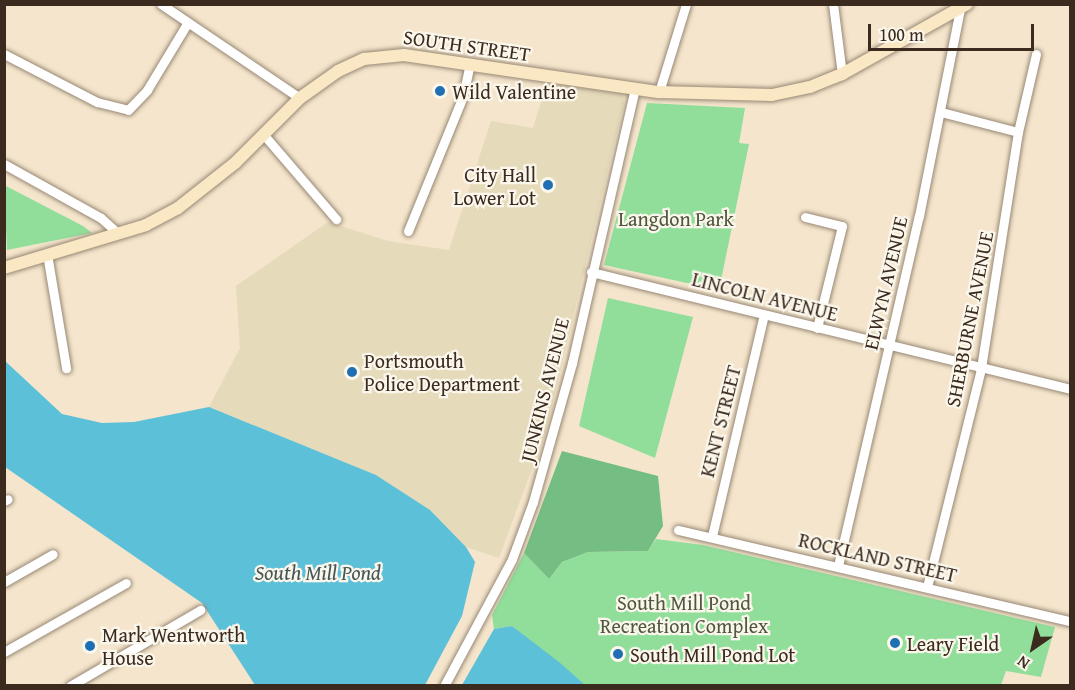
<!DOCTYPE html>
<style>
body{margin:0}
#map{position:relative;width:1075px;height:690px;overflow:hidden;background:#f4e5cc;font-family:"Gentium Book Plus",serif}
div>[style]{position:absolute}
.built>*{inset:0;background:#e5daba}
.green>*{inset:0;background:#91de9b}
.forest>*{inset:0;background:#74bd83}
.water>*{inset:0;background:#5cc0d9}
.roads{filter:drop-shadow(0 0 2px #988875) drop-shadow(0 0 2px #988875)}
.street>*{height:9px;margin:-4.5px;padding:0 4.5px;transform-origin:4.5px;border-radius:4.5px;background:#fff}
.secondary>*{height:12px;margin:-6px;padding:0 6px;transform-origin:6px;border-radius:6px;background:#fae7c3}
.dots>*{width:16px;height:16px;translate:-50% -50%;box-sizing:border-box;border:3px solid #fbf7ec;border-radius:50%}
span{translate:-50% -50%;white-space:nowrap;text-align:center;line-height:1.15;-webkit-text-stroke:4.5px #fbf7ec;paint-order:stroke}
.street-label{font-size:20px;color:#3b2a1e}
.poi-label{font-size:20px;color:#3b2a1e}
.left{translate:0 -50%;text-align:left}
.right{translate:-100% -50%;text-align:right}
.park-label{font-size:20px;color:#50573d}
.water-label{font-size:21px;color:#455756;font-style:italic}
.frame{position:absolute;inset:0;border:6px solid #3b2a1e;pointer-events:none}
.north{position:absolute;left:1003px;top:618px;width:60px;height:60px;-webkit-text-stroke:4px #fbf7ec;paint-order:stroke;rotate:214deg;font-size:16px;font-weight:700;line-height:24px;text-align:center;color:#3b2a1e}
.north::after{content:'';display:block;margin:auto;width:21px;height:27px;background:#3b2a1e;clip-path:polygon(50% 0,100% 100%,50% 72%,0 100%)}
.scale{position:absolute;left:868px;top:24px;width:166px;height:27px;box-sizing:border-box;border:3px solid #3b2a1e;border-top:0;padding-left:8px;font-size:18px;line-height:21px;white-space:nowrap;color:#3b2a1e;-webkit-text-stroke:4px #fbf7ec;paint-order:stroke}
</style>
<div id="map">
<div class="built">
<i style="clip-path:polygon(547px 83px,623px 94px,624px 103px,546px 431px,499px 558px,466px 547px,430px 510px,376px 475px,209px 407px,240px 348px,236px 286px,328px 222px,388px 241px,449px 250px,491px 121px,533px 128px)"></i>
</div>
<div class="green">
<i style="clip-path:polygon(647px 103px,745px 108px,739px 143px,749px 144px,719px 290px,604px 265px)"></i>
<i style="clip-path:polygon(4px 185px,83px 226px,92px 233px,7px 250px)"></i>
<i style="clip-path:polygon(608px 298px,693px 317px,655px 458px,579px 426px)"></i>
<i style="clip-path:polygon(656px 539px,703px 545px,1055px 627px,1041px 677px,1006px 671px,1001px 685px,585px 686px,512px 626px,494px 629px,492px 615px,524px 553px,549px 579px,562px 562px,588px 552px,648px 551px)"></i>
</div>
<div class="forest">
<i style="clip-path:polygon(562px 451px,658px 476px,663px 526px,648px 551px,588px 552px,562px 562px,549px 579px,524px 553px)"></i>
</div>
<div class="water">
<i style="clip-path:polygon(4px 360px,62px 414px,102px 423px,134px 422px,209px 407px,376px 475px,430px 510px,466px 547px,475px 562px,462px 616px,425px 685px,255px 685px,202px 603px,5px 467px)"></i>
<i style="clip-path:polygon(512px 626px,559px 662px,585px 685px,462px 685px,494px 629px)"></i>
</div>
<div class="roads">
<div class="street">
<i style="left:161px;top:4px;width:168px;rotate:34.1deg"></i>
<i style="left:833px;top:4px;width:71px;rotate:82.7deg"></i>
<i style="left:4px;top:54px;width:105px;rotate:27.3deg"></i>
<i style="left:97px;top:102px;width:32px;rotate:14deg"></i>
<i style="left:128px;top:110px;width:28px;rotate:-46deg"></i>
<i style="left:147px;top:90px;width:79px;rotate:-58.9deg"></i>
<i style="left:659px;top:92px;width:92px;rotate:-72.9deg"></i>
<i style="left:1018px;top:132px;width:80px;rotate:-77deg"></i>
<i style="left:264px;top:135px;width:111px;rotate:49.4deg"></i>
<i style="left:4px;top:164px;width:111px;rotate:29.1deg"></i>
<i style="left:101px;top:218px;width:24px;rotate:42deg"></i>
<i style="left:805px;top:217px;width:38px;rotate:14deg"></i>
<i style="left:842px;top:226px;width:105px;rotate:103.8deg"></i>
<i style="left:408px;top:231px;width:146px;rotate:-67.8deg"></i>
<i style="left:463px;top:96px;width:33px;rotate:-78deg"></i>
<i style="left:47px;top:254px;width:116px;rotate:80.5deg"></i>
<i style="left:591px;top:272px;width:493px;rotate:13.7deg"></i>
<i style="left:4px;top:501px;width:4px;rotate:-27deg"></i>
<i style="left:678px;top:530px;width:402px;rotate:13.1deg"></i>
<i style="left:712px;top:536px;width:227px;rotate:-76.8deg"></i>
<i style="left:838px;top:566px;width:359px;rotate:-77deg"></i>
<i style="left:919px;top:216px;width:216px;rotate:-78.8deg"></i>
<i style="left:4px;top:582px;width:56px;rotate:-29.7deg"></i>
<i style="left:927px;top:587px;width:226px;rotate:-76.1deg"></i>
<i style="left:981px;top:368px;width:239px;rotate:-81.1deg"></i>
<i style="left:1018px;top:132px;width:80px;rotate:-165.4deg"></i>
<i style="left:4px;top:652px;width:140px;rotate:-29.5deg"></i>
<i style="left:70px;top:686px;width:151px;rotate:-30.3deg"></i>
<i style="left:444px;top:686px;width:144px;rotate:-61.8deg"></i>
<i style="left:512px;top:559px;width:61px;rotate:-69.8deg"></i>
<i style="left:533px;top:502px;width:144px;rotate:-74.3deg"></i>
<i style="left:572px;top:363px;width:281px;rotate:-77.1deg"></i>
</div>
<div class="secondary">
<i style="left:4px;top:268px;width:148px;rotate:-16.8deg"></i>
<i style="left:146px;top:225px;width:36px;rotate:-28deg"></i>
<i style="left:178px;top:208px;width:73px;rotate:-38.3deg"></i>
<i style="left:235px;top:163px;width:92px;rotate:-45deg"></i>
<i style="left:300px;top:98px;width:47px;rotate:-35.4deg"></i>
<i style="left:338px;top:71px;width:29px;rotate:-25deg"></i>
<i style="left:364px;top:59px;width:40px;rotate:-5.7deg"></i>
<i style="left:404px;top:55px;width:258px;rotate:8.3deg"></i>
<i style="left:659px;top:92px;width:113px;rotate:1.5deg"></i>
<i style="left:772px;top:95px;width:39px;rotate:-12deg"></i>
<i style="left:810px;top:87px;width:35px;rotate:-22deg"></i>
<i style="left:842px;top:74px;width:143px;rotate:-29.2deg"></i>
</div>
</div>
<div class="dots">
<i style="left:440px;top:91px;background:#1f6fb2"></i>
<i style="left:548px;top:185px;background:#1f6fb2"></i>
<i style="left:352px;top:372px;background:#1f6fb2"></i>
<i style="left:895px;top:643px;background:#1f6fb2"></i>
<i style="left:90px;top:646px;background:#1f6fb2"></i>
<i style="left:618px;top:654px;background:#1f6fb2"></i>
</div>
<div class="street-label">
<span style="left:467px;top:45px;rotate:8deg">SOUTH STREET</span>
<span style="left:885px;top:283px;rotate:-77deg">ELWYN AVENUE</span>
<span style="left:765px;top:296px;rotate:14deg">LINCOLN AVENUE</span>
<span style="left:969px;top:319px;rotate:-79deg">SHERBURNE AVENUE</span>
<span style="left:544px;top:390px;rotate:-76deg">JUNKINS AVENUE</span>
<span style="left:720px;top:421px;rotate:-76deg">KENT STREET</span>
<span style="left:878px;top:557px;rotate:13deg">ROCKLAND STREET</span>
</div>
<div class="poi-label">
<span class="left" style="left:452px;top:91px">Wild Valentine</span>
<span class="right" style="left:536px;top:186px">City Hall<br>Lower Lot</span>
<span class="left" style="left:364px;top:372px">Portsmouth<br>Police Department</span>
<span class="left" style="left:102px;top:646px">Mark Wentworth<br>House</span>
<span class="left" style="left:907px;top:643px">Leary Field</span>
<span class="left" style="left:630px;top:654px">South Mill Pond Lot</span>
</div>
<div class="park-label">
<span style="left:676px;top:218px">Langdon Park</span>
<span style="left:684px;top:614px">South Mill Pond<br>Recreation Complex</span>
</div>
<div class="water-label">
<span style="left:318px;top:573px">South Mill Pond</span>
</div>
<div class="frame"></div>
<div class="north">N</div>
<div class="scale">100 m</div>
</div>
